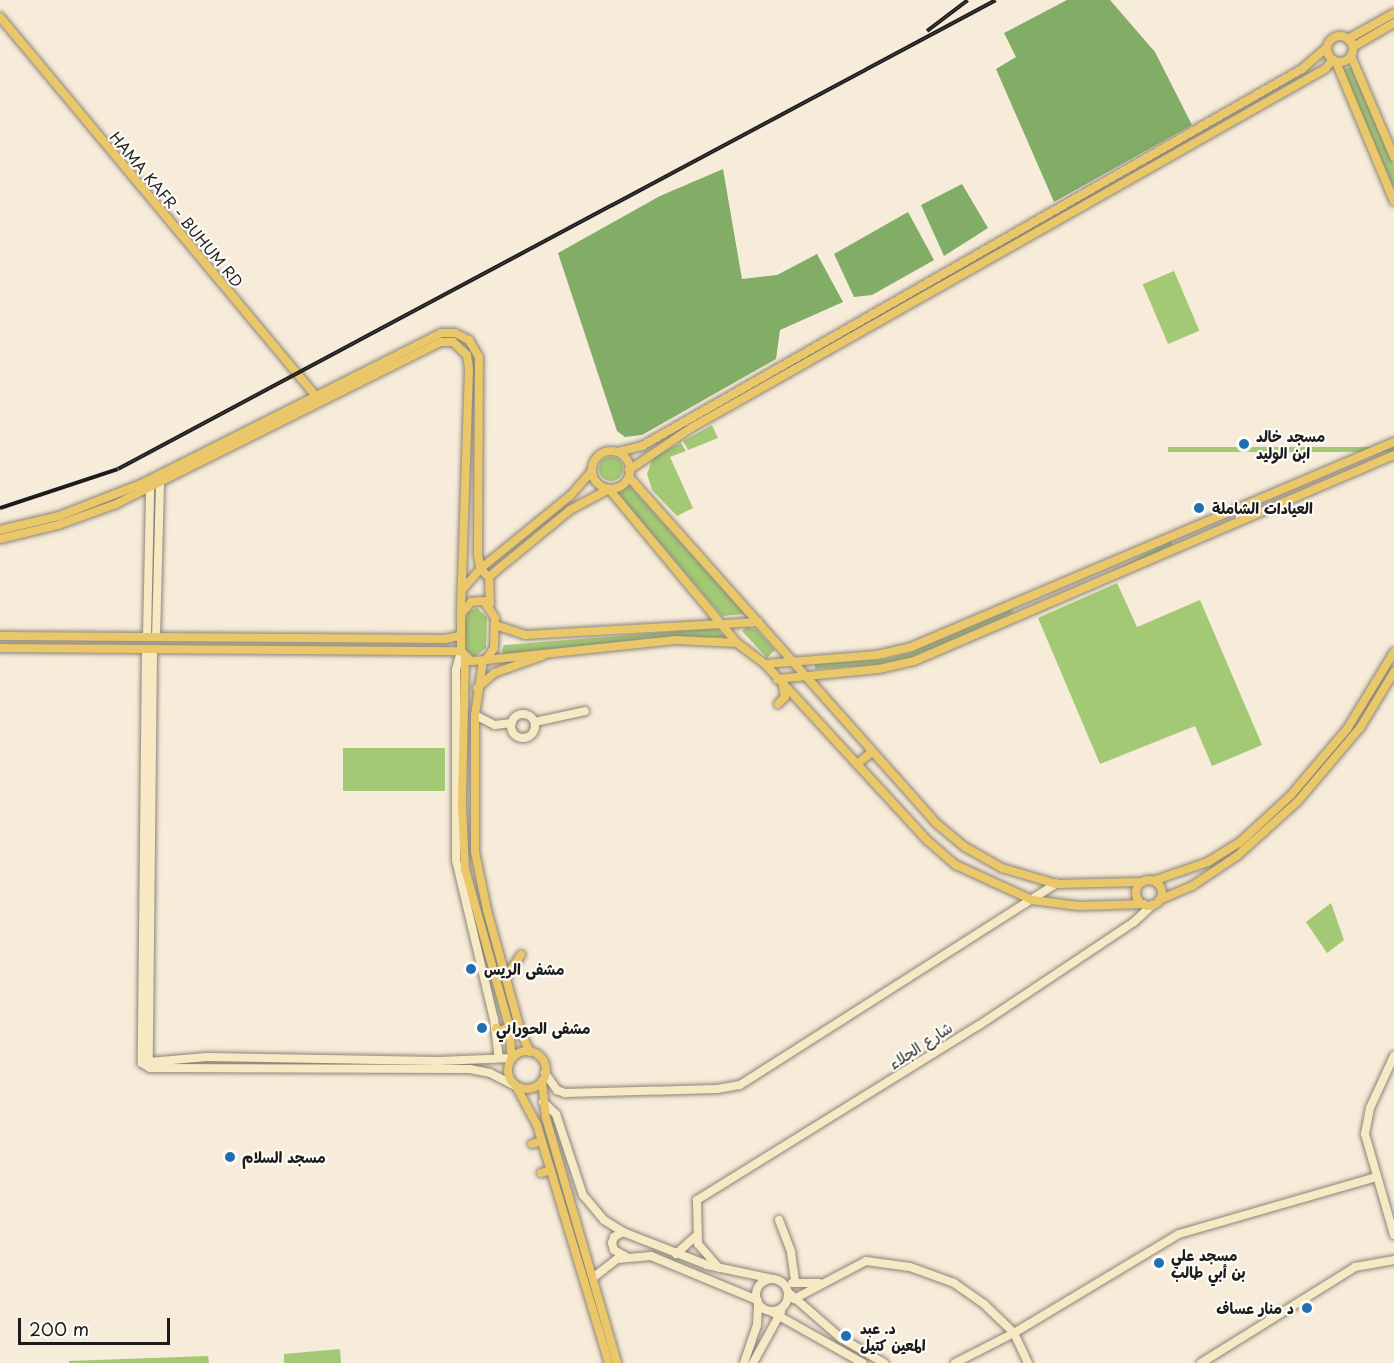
<!DOCTYPE html>
<meta charset="utf-8">
<style>
body{margin:0}
#map{position:relative;width:1394px;height:1363px;overflow:hidden;background:#f7ebd9;font-family:"Playpen Sans","Playpen Sans Arabic",sans-serif}
div>[style]{position:absolute}
.green>*{inset:0;background:#a3c974;transform-origin:0 0}
.round{border-radius:50%}
.forest>*{inset:0;background:#82ad66}
.roads{filter:drop-shadow(0 0 2px #8a847a) drop-shadow(0 0 2px #8a847a)}
.secondary>*{height:8px;margin:-4px;padding:0 4px;transform-origin:4px;border-radius:4px;background:#f7e9c3}
.secondary>.ring{margin:-4px;padding:0;box-sizing:content-box;background:none;border:8px solid #f7e9c3;border-radius:50%}
.primary>*{height:8px;margin:-4px;padding:0 4px;transform-origin:4px;border-radius:4px;background:#eac769}
.primary>.ring{margin:-4px;padding:0;box-sizing:content-box;background:none;border:8px solid #eac769;border-radius:50%}
.rail>*{height:4px;margin-top:-2px;transform-origin:0;background:repeating-linear-gradient(90deg,#fdfcf7 0 4.5px,#1c1c1c 0 9px);box-sizing:border-box;border-block:2px solid #1c1c1c}
.dots>*{width:16px;height:16px;translate:-50% -50%;box-sizing:border-box;border:3px solid #fdfcf7;border-radius:50%}
span{translate:-50% -50%;white-space:nowrap;text-align:center;line-height:1.15;-webkit-text-stroke:4.5px #fdfcf7;paint-order:stroke}
.street-label{font-size:15px;color:#1c1c1c}
.poi-label{font-size:15px;color:#1c1c1c;font-weight:700}
.left{translate:0 -50%;text-align:left}
.right{translate:-100% -50%;text-align:right}
.scale{position:absolute;left:18px;top:1318px;width:152px;height:27px;box-sizing:border-box;border:3px solid #1c1c1c;border-top:0;padding-left:8px;font-size:18px;line-height:21px;white-space:nowrap;color:#1c1c1c;-webkit-text-stroke:4px #fdfcf7;paint-order:stroke}
</style>
<div id="map">
<div class="green">
<i style="clip-path:polygon(1351px 67px,1394px 165px,1394px 188px,1342px 70px)"></i>
<i style="left:1174px;top:271px;width:65px;height:34px;rotate:67deg"></i>
<i style="clip-path:polygon(712px 425px,718px 438px,688px 450px,683px 441px)"></i>
<i style="clip-path:polygon(681px 443px,686px 451px,670px 457px,693px 508px,677px 516px,652px 490px,647px 474px,653px 457px)"></i>
<i style="left:1394px;top:447px;width:5px;height:226px;rotate:90deg"></i>
<i class="round" style="left:599px;top:457px;width:24px;height:24px"></i>
<i style="clip-path:polygon(629px 485px,745px 614px,722px 616px,618px 494px)"></i>
<i style="left:1171px;top:541px;width:4px;height:148px;rotate:63deg"></i>
<i style="clip-path:polygon(1117px 583px,1137px 627px,1200px 600px,1262px 745px,1212px 766px,1195px 726px,1100px 764px,1038px 618px)"></i>
<i style="clip-path:polygon(477px 608px,487px 617px,486px 648px,474px 657px,466px 650px,465px 623px,468px 612px)"></i>
<i style="clip-path:polygon(1012px 609px,1013px 613px,911px 658px,886px 664px,815px 669px,815px 664px,886px 659px,909px 653px)"></i>
<i style="clip-path:polygon(747px 627px,757px 630px,775px 650px,767px 658px,742px 631px)"></i>
<i style="clip-path:polygon(717px 628px,724px 637px,650px 638px,504px 656px,502px 650px,504px 645px)"></i>
<i style="left:343px;top:748px;width:102px;height:43px"></i>
<i style="clip-path:polygon(1331px 903px,1344px 940px,1327px 953px,1306px 922px)"></i>
<i style="clip-path:polygon(340px 1349px,341px 1363px,284px 1363px,284px 1354px)"></i>
<i style="clip-path:polygon(208px 1356px,209px 1363px,69px 1363px,69px 1361px)"></i>
</div>
<div class="forest">
<i style="clip-path:polygon(1067px 0,1110px 0,1155px 52px,1192px 125px,1054px 202px,996px 69px,1016px 57px,1004px 33px)"></i>
<i style="clip-path:polygon(723px 169px,742px 279px,777px 275px,817px 254px,843px 302px,780px 330px,776px 359px,642px 435px,625px 437px,617px 431px,558px 253px,660px 196px)"></i>
<i style="clip-path:polygon(962px 184px,988px 228px,944px 256px,921px 205px)"></i>
<i style="clip-path:polygon(908px 212px,934px 260px,872px 295px,854px 297px,834px 254px)"></i>
</div>
<div class="roads">
<div class="secondary">
<i style="left:147px;top:637px;width:148px;rotate:-88.8deg"></i>
<i style="left:156px;top:637px;width:154px;rotate:-88.5deg"></i>
<i style="left:146px;top:649px;width:414px;rotate:90.6deg"></i>
<i style="left:142px;top:1063px;width:9px;rotate:32deg"></i>
<i style="left:150px;top:1068px;width:320px;rotate:0.2deg"></i>
<i style="left:470px;top:1069px;width:20px;rotate:11deg"></i>
<i style="left:490px;top:1073px;width:29px;rotate:27deg"></i>
<i style="left:153px;top:649px;width:413px;rotate:90.6deg"></i>
<i style="left:149px;top:1062px;width:58px;rotate:-4.9deg"></i>
<i style="left:207px;top:1057px;width:231px;rotate:1deg"></i>
<i style="left:438px;top:1061px;width:74px;rotate:-2.3deg"></i>
<i style="left:461px;top:651px;width:20px;rotate:105deg"></i>
<i style="left:456px;top:670px;width:190px;rotate:90deg"></i>
<i style="left:456px;top:860px;width:163px;rotate:76.6deg"></i>
<i style="left:494px;top:1019px;width:38px;rotate:83deg"></i>
<i class="ring" style="left:511px;top:714px;width:16px;height:16px"></i>
<i style="left:475px;top:715px;width:22px;rotate:27deg"></i>
<i style="left:495px;top:725px;width:17px;rotate:-7deg"></i>
<i style="left:535px;top:722px;width:51px;rotate:-12.4deg"></i>
<i style="left:1394px;top:1056px;width:57px;rotate:114.8deg"></i>
<i style="left:1370px;top:1108px;width:26px;rotate:101deg"></i>
<i style="left:1365px;top:1134px;width:105px;rotate:74deg"></i>
<i style="left:545px;top:1073px;width:21px;rotate:55deg"></i>
<i style="left:557px;top:1090px;width:9px;rotate:21deg"></i>
<i style="left:565px;top:1093px;width:152px;rotate:-1.5deg"></i>
<i style="left:717px;top:1089px;width:23px;rotate:-10deg"></i>
<i style="left:740px;top:1085px;width:375px;rotate:-32.5deg"></i>
<i style="left:543px;top:1102px;width:18px;rotate:43deg"></i>
<i style="left:556px;top:1114px;width:85px;rotate:71.6deg"></i>
<i style="left:583px;top:1195px;width:33px;rotate:50deg"></i>
<i style="left:604px;top:1220px;width:22px;rotate:32deg"></i>
<i style="left:623px;top:1232px;width:90px;rotate:21.4deg"></i>
<i style="left:707px;top:1265px;width:67px;rotate:12deg"></i>
<i style="left:779px;top:1220px;width:34px;rotate:69deg"></i>
<i style="left:791px;top:1252px;width:30px;rotate:82deg"></i>
<i style="left:623px;top:1232px;width:10px;rotate:151deg"></i>
<i style="left:614px;top:1237px;width:6px;rotate:108deg"></i>
<i style="left:612px;top:1243px;width:7px;rotate:74deg"></i>
<i style="left:614px;top:1250px;width:13px;rotate:29deg"></i>
<i style="left:676px;top:1254px;width:25px;rotate:-42deg"></i>
<i style="left:719px;top:1268px;width:32px;rotate:-131deg"></i>
<i style="left:698px;top:1244px;width:44px;rotate:-91.3deg"></i>
<i style="left:697px;top:1200px;width:331px;rotate:-31.8deg"></i>
<i style="left:978px;top:1026px;width:187px;rotate:-33.7deg"></i>
<i style="left:1134px;top:922px;width:25px;rotate:-43deg"></i>
<i style="left:594px;top:1277px;width:29px;rotate:-38deg"></i>
<i style="left:617px;top:1259px;width:34px;rotate:-5deg"></i>
<i style="left:651px;top:1256px;width:115px;rotate:22.5deg"></i>
<i class="ring" style="left:756px;top:1279px;width:24px;height:24px"></i>
<i style="left:792px;top:1283px;width:27px"></i>
<i style="left:789px;top:1293px;width:69px;rotate:40.9deg"></i>
<i style="left:841px;top:1338px;width:50px;rotate:30.2deg"></i>
<i style="left:794px;top:1299px;width:81px;rotate:-27.8deg"></i>
<i style="left:866px;top:1261px;width:44px;rotate:7.8deg"></i>
<i style="left:910px;top:1267px;width:47px;rotate:20deg"></i>
<i style="left:954px;top:1283px;width:37px;rotate:35deg"></i>
<i style="left:984px;top:1304px;width:42px;rotate:44deg"></i>
<i style="left:1014px;top:1333px;width:33px;rotate:65deg"></i>
<i style="left:772px;top:1312px;width:104px;rotate:29.3deg"></i>
<i style="left:744px;top:1363px;width:40px;rotate:-71.1deg"></i>
<i style="left:757px;top:1325px;width:22px;rotate:-87deg"></i>
<i style="left:753px;top:1363px;width:58px;rotate:-61.2deg"></i>
<i style="left:955px;top:1363px;width:66px;rotate:-27deg"></i>
<i style="left:1014px;top:1333px;width:192px;rotate:-31deg"></i>
<i style="left:1179px;top:1234px;width:206px;rotate:-16.1deg"></i>
<i style="left:1201px;top:1363px;width:181px;rotate:-31.9deg"></i>
<i style="left:1355px;top:1267px;width:40px;rotate:-10deg"></i>
</div>
<div class="primary">
<i style="left:0;top:17px;width:496px;rotate:50.2deg"></i>
<i class="ring" style="left:1327px;top:36px;width:18px;height:18px"></i>
<i style="left:1348px;top:39px;width:53px;rotate:-29.5deg"></i>
<i style="left:1353px;top:47px;width:48px;rotate:-30.3deg"></i>
<i style="left:1351px;top:56px;width:110px;rotate:66.9deg"></i>
<i style="left:1336px;top:62px;width:151px;rotate:67.4deg"></i>
<i class="ring" style="left:592px;top:451px;width:30px;height:30px"></i>
<i style="left:618px;top:452px;width:25px;rotate:-14deg"></i>
<i style="left:642px;top:446px;width:760px;rotate:-29.74deg"></i>
<i style="left:1302px;top:69px;width:33px;rotate:-41deg"></i>
<i style="left:629px;top:470px;width:75px;rotate:-34.1deg"></i>
<i style="left:691px;top:428px;width:729px;rotate:-29.52deg"></i>
<i style="left:1325px;top:69px;width:11px;rotate:-49deg"></i>
<i style="left:629px;top:477px;width:463px;rotate:48.4deg"></i>
<i style="left:936px;top:823px;width:38px;rotate:40deg"></i>
<i style="left:965px;top:847px;width:43px;rotate:29.6deg"></i>
<i style="left:1002px;top:868px;width:56px;rotate:16.5deg"></i>
<i style="left:1056px;top:884px;width:86px;rotate:-1.3deg"></i>
<i style="left:0;top:530px;width:61px;rotate:-13.3deg"></i>
<i style="left:59px;top:516px;width:88px;rotate:-21.3deg"></i>
<i style="left:141px;top:484px;width:336px;rotate:-26.7deg"></i>
<i style="left:441px;top:333px;width:14px"></i>
<i style="left:455px;top:333px;width:16px;rotate:27deg"></i>
<i style="left:469px;top:340px;width:20px;rotate:60deg"></i>
<i style="left:479px;top:357px;width:197px;rotate:90.3deg"></i>
<i style="left:478px;top:554px;width:15px;rotate:82deg"></i>
<i style="left:480px;top:569px;width:12px;rotate:42deg"></i>
<i style="left:0;top:539px;width:60px;rotate:-13.6deg"></i>
<i style="left:58px;top:525px;width:62px;rotate:-19.9deg"></i>
<i style="left:116px;top:504px;width:363px;rotate:-26.5deg"></i>
<i style="left:441px;top:342px;width:12px"></i>
<i style="left:453px;top:342px;width:19px;rotate:43deg"></i>
<i style="left:467px;top:355px;width:14px;rotate:82deg"></i>
<i style="left:469px;top:369px;width:245px;rotate:91.9deg"></i>
<i style="left:462px;top:590px;width:28px;rotate:-49deg"></i>
<i style="left:480px;top:569px;width:117px;rotate:-39.1deg"></i>
<i style="left:571px;top:495px;width:32px;rotate:-49deg"></i>
<i style="left:484px;top:601px;width:20px;rotate:57deg"></i>
<i style="left:495px;top:618px;width:30px;rotate:92deg"></i>
<i style="left:494px;top:648px;width:14px;rotate:124deg"></i>
<i style="left:486px;top:660px;width:15px;rotate:176deg"></i>
<i style="left:471px;top:661px;width:14px;rotate:-135deg"></i>
<i style="left:461px;top:651px;width:37px;rotate:-90deg"></i>
<i style="left:461px;top:614px;width:16px;rotate:-50deg"></i>
<i style="left:471px;top:602px;width:13px;rotate:-4deg"></i>
<i style="left:490px;top:604px;width:27px;rotate:-92deg"></i>
<i style="left:489px;top:577px;width:11px;rotate:-41deg"></i>
<i style="left:497px;top:570px;width:94px;rotate:-39.4deg"></i>
<i style="left:570px;top:510px;width:44px;rotate:-28.3deg"></i>
<i style="left:609px;top:489px;width:200px;rotate:50.3deg"></i>
<i style="left:495px;top:625px;width:32px;rotate:18deg"></i>
<i style="left:525px;top:635px;width:234px;rotate:-3.2deg"></i>
<i style="left:0;top:636px;width:445px;rotate:0.4deg"></i>
<i style="left:445px;top:639px;width:14px;rotate:-12deg"></i>
<i style="left:0;top:648px;width:461px;rotate:0.4deg"></i>
<i style="left:465px;top:658px;width:147px;rotate:91.2deg"></i>
<i style="left:462px;top:805px;width:64px;rotate:87.3deg"></i>
<i style="left:465px;top:869px;width:163px;rotate:74.3deg"></i>
<i style="left:509px;top:1026px;width:32px;rotate:85deg"></i>
<i style="left:486px;top:660px;width:191px;rotate:-6deg"></i>
<i style="left:676px;top:640px;width:61px;rotate:2.8deg"></i>
<i style="left:737px;top:643px;width:36px;rotate:37deg"></i>
<i style="left:766px;top:665px;width:239px;rotate:47.4deg"></i>
<i style="left:928px;top:841px;width:37px;rotate:41deg"></i>
<i style="left:956px;top:865px;width:84px;rotate:24.7deg"></i>
<i style="left:1032px;top:900px;width:47px;rotate:7.3deg"></i>
<i style="left:1079px;top:906px;width:65px;rotate:-1.8deg"></i>
<i style="left:483px;top:661px;width:55px;rotate:98.4deg"></i>
<i style="left:475px;top:715px;width:137px;rotate:90deg"></i>
<i style="left:475px;top:852px;width:59px;rotate:78.3deg"></i>
<i style="left:487px;top:910px;width:128px;rotate:74.5deg"></i>
<i style="left:521px;top:1033px;width:21px;rotate:65deg"></i>
<i style="left:765px;top:664px;width:112px;rotate:-4.6deg"></i>
<i style="left:877px;top:655px;width:35px;rotate:-13deg"></i>
<i style="left:911px;top:647px;width:525px;rotate:-23deg"></i>
<i style="left:777px;top:679px;width:102px;rotate:-5.6deg"></i>
<i style="left:879px;top:669px;width:36px;rotate:-13deg"></i>
<i style="left:914px;top:661px;width:522px;rotate:-23.23deg"></i>
<i style="left:477px;top:688px;width:23px;rotate:-41deg"></i>
<i style="left:494px;top:673px;width:51px;rotate:-19.5deg"></i>
<i style="left:778px;top:704px;width:10px;rotate:-45deg"></i>
<i style="left:785px;top:697px;width:11px;rotate:-100deg"></i>
<i style="left:857px;top:764px;width:19px;rotate:-39deg"></i>
<i class="ring" style="left:1136px;top:880px;width:18px;height:18px"></i>
<i style="left:1153px;top:881px;width:58px;rotate:-19.1deg"></i>
<i style="left:1208px;top:862px;width:36px;rotate:-32deg"></i>
<i style="left:1239px;top:843px;width:71px;rotate:-42.7deg"></i>
<i style="left:1291px;top:795px;width:87px;rotate:-49.7deg"></i>
<i style="left:1347px;top:729px;width:90px;rotate:-58.6deg"></i>
<i style="left:1159px;top:900px;width:36px;rotate:-23deg"></i>
<i style="left:1192px;top:886px;width:54px;rotate:-33.7deg"></i>
<i style="left:1237px;top:856px;width:82px;rotate:-42deg"></i>
<i style="left:1298px;top:801px;width:96px;rotate:-49.7deg"></i>
<i style="left:1360px;top:728px;width:66px;rotate:-58.7deg"></i>
<i style="left:506px;top:977px;width:27px;rotate:-56deg"></i>
<i style="left:496px;top:1028px;width:7px;rotate:27deg"></i>
<i style="left:502px;top:1031px;width:9px;rotate:-36deg"></i>
<i class="ring" style="left:508px;top:1051px;width:30px;height:30px"></i>
<i style="left:542px;top:1081px;width:37px;rotate:84deg"></i>
<i style="left:546px;top:1118px;width:255px;rotate:73.8deg"></i>
<i style="left:516px;top:1086px;width:44px;rotate:61.7deg"></i>
<i style="left:537px;top:1125px;width:249px;rotate:73.2deg"></i>
<i style="left:532px;top:1144px;width:10px;rotate:-17deg"></i>
<i style="left:541px;top:1173px;width:10px;rotate:-17deg"></i>
</div>
</div>
<div class="rail">
<i style="left:927px;top:31px;width:51px;rotate:-37.1deg"></i>
<i style="left:0;top:508px;width:124px;rotate:-18.3deg"></i>
<i style="left:118px;top:469px;width:995px;rotate:-28.11deg"></i>
</div>
<div class="dots">
<i style="left:1244px;top:444px;background:#1f6fb2"></i>
<i style="left:1199px;top:508px;background:#1f6fb2"></i>
<i style="left:471px;top:969px;background:#1f6fb2"></i>
<i style="left:482px;top:1028px;background:#1f6fb2"></i>
<i style="left:230px;top:1157px;background:#1f6fb2"></i>
<i style="left:1159px;top:1263px;background:#1f6fb2"></i>
<i style="left:1307px;top:1308px;background:#1f6fb2"></i>
<i style="left:846px;top:1336px;background:#1f6fb2"></i>
</div>
<div class="street-label">
<span style="left:177px;top:209px;rotate:50deg">HAMA KAFR - BUHUM RD</span>
<span style="left:920px;top:1045px;rotate:-33deg">شارع الجلاء</span>
</div>
<div class="poi-label">
<span class="left" style="left:1256px;top:444px">مسجد خالد<br>ابن الوليد</span>
<span class="left" style="left:1212px;top:508px">العيادات الشاملة</span>
<span class="left" style="left:484px;top:969px">مشفى الريس</span>
<span class="left" style="left:496px;top:1028px">مشفى الحوراني</span>
<span class="left" style="left:242px;top:1157px">مسجد السلام</span>
<span class="left" style="left:1171px;top:1263px">مسجد علي<br>بن أبي طالب</span>
<span class="right" style="left:1294px;top:1308px">د منار عساف</span>
<span class="left" style="left:860px;top:1336px">د. عبد<br>المعين كتيل</span>
</div>
<div class="scale">200 m</div>
</div>
